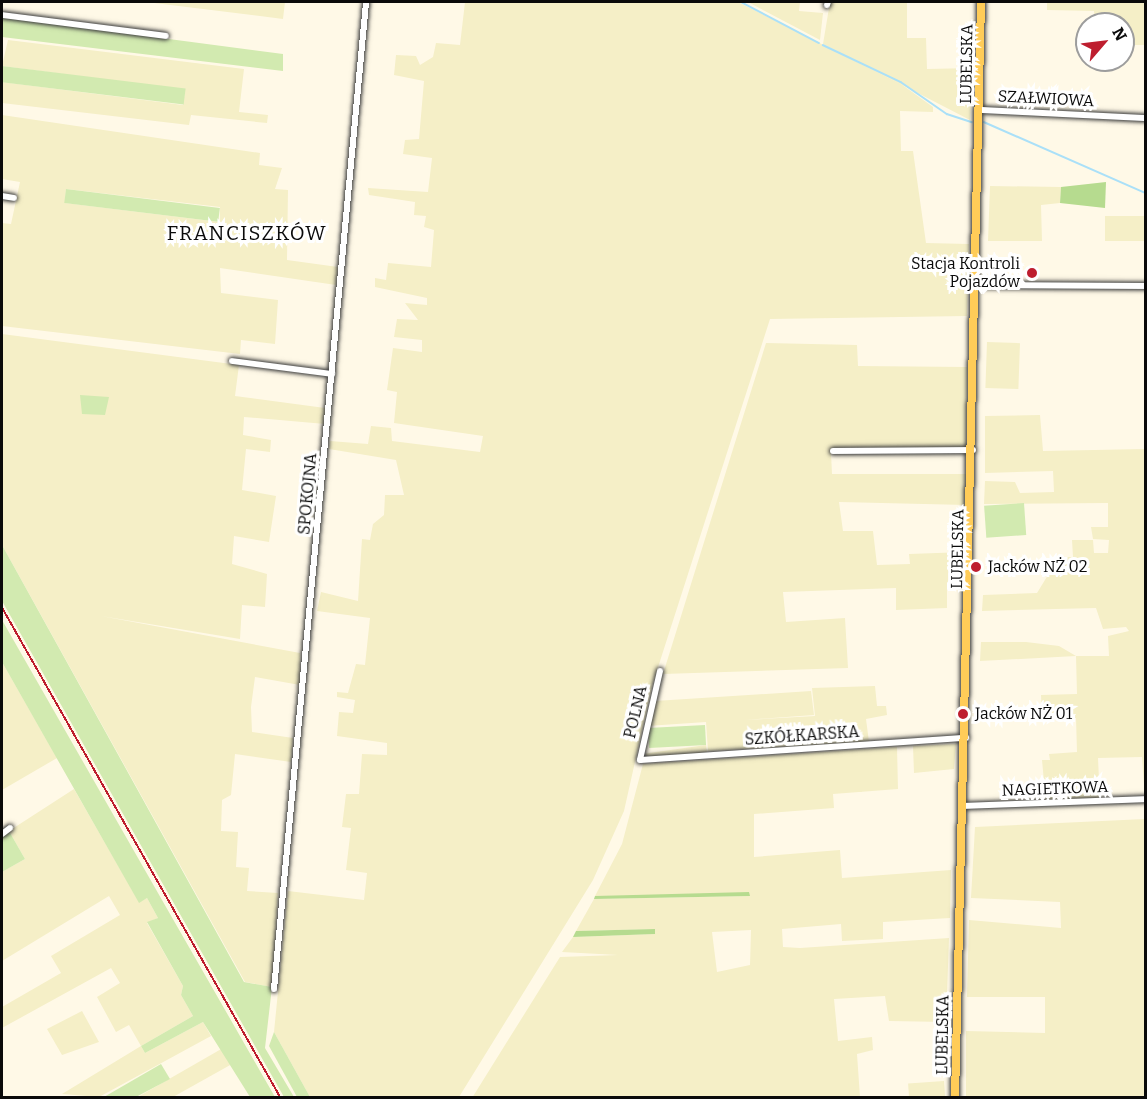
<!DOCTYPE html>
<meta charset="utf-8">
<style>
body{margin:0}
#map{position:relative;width:1147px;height:1099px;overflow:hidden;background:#fff9e7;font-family:Bitter,serif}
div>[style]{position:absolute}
.farmland>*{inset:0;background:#f5efc7;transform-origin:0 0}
.green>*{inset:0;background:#d2eab0;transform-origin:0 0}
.forest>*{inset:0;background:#b6db8f}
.stream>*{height:1.5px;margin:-0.75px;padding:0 0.75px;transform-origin:0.75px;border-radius:0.75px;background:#aae0f8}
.roads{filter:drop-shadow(0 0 2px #3d3d3d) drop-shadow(0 0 2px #3d3d3d)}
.minor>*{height:6px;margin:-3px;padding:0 3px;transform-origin:3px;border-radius:3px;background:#fff}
.major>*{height:8px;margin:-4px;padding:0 4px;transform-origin:4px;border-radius:4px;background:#ffcc58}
.rail>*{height:1.5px;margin:-0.75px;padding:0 0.75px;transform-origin:0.75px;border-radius:0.75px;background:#be1e2f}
.dots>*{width:16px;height:16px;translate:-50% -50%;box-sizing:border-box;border:3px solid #fff;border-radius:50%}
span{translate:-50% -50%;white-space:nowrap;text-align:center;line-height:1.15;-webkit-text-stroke:6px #fff;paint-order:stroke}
.street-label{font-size:16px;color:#0a0a0a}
.poi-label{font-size:16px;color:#0a0a0a}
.right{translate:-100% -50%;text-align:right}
.left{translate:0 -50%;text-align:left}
.quarter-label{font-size:20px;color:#0a0a0a;letter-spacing:1.5px}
.frame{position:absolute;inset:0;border:3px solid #0a0a0a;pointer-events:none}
.north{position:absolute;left:1075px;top:12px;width:60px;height:60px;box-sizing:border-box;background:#fff;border:2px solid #9d9d9d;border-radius:50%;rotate:62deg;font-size:16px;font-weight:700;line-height:24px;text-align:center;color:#0a0a0a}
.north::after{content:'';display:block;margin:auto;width:21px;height:27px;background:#be1e2f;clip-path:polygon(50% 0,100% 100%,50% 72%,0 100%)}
</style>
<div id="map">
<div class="farmland">
<i style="clip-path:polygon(146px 2px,285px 2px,283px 19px,260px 16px)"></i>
<i style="clip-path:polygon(465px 2px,738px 2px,901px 84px,933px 107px,933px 112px,900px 111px,901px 151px,913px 151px,926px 243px,969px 244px,967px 316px,770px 319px,652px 686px,624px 811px,593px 880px,459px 1097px,310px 1097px,274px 1032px,288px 891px,364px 900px,367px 873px,346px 870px,351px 828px,342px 827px,346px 794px,359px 794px,362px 754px,387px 755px,387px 743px,337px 736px,339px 712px,353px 713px,355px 700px,337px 697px,337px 692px,348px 693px,356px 664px,365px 665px,370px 618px,317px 611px,321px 592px,358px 601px,362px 539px,370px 540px,373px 524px,384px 515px,385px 495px,404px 495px,396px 460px,329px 449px,330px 441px,368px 444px,371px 426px,391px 428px,392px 441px,480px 452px,483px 436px,394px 423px,397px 392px,387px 390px,393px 348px,422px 352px,422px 340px,394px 337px,397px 319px,418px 320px,405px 303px,427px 305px,427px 298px,375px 287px,375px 278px,386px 280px,388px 263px,431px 267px,434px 230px,424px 227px,426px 216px,414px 215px,415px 202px,369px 195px,368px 188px,428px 192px,432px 158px,403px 154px,405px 140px,419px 139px,424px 81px,394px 75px,396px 55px,416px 56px,420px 65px,433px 57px,436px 43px,460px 45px)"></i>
<i style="clip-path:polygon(748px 2px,800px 2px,799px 11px,823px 13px,820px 40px)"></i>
<i style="clip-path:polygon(830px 2px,907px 2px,907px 38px,926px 38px,927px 69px,973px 68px,970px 120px,823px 44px)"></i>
<i style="clip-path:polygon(1047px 2px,1145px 2px,1145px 45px,1123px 45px,1123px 24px,1095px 24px,1094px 11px,1047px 10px)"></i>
<i style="clip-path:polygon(8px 40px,244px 69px,239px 112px,268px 115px,267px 123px,191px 115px,189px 125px,2px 103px,2px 82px,183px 105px,185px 90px,2px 66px)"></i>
<i style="clip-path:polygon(evenodd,2px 115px,260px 153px,259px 165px,282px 168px,275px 189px,288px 190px,287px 260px,338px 267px,336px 285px,220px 268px,221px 293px,278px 300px,275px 344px,241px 340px,240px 354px,2px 326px,2px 223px,11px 224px,20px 182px,2px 179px,2px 115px,66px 189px,220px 207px,220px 222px,65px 203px,66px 189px)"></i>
<i style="clip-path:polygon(990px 186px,1061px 187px,1060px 203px,1041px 205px,1042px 241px,988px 241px)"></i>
<i style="left:1105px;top:216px;width:40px;height:25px"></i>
<i style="clip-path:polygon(2px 334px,239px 365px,235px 396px,325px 408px,325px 424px,244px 417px,243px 435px,271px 440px,270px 452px,246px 449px,242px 490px,276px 496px,269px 542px,234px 536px,232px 564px,267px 574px,265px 607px,242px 605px,240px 639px,101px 616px,300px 653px,300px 685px,255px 677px,251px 707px,252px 732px,293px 738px,291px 762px,235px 754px,231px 795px,222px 800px,221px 831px,238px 832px,236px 867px,249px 868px,247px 891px,278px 893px,272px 987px,245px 982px,2px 545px)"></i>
<i style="left:987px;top:342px;width:33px;height:46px;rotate:2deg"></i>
<i style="clip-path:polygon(766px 343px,857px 345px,858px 366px,967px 367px,966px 451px,831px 453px,832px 474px,967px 474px,967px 505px,839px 502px,843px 531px,873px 531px,877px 565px,910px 564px,909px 554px,965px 552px,964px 581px,947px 583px,947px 608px,896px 610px,896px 588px,783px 592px,786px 622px,845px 618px,848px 668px,663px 674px)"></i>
<i style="clip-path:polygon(1040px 415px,1043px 451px,1145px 449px,1145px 799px,1142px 757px,1098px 758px,1100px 802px,1046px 803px,1042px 760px,1050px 760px,1049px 754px,1077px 752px,1076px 718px,1042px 719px,1041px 695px,1077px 694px,1076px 656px,980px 661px,981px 642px,1026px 642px,1059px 646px,1076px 656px,1109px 656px,1108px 636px,1129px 631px,1126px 627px,1103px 629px,1096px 608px,982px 611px,983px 595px,1037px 593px,1059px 557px,1073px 557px,1072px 540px,1093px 540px,1094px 553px,1108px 553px,1109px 540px,1093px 539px,1091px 527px,1108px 527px,1108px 503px,984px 504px,985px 481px,1015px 482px,1020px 493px,1054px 492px,1053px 471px,985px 473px,985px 416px)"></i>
<i style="clip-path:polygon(2px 662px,57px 758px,2px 790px)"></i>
<i style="clip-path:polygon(875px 686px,877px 706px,886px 706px,887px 715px,866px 719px,869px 742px,708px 751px,706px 722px,647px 726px,655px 701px,811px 691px,814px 715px,745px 720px,815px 716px,812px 688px)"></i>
<i style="clip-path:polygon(956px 744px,954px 769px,914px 773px,913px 746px)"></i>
<i style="left:706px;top:745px;width:7px;height:61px;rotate:82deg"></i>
<i style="clip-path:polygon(evenodd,897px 747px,898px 789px,833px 794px,834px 808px,754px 814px,754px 857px,840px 850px,842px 878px,951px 870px,950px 918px,883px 922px,883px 939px,842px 941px,841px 924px,782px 929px,783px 947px,800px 948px,949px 938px,946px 1022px,889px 1021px,885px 996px,834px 999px,838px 1041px,872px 1037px,873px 1050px,857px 1054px,860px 1097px,472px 1098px,560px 957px,618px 955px,562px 952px,573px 937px,655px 934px,655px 929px,576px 931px,594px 899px,750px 896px,595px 896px,622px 844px,643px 764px,897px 747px,751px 930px,750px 965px,717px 972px,712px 932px,751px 930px)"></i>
<i style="clip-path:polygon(74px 789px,139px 902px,147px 898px,158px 918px,147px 923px,183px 986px,181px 995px,193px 1016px,141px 1046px,145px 1053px,203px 1022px,211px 1036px,99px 1097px,62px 1094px,141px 1046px,129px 1025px,116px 1032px,97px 997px,120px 983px,111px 968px,2px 1028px,2px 1007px,61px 973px,51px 956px,120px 915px,109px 896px,2px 961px,2px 872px,25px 859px,9px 831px)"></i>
<i style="clip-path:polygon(1145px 819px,1145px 1097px,966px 1097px,966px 1031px,1045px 1033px,1045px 997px,967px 997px,969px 920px,1061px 928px,1060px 902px,971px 898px,975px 827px)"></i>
<i style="clip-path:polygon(82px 1011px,99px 1042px,62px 1055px,47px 1029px)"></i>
<i style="clip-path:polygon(223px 1048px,232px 1064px,173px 1097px,136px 1098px)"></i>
<i style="left:944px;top:1081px;width:16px;height:36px;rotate:86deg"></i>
</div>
<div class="green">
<i style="clip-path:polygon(2px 17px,283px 54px,283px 71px,2px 37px)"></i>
<i style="left:2px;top:66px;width:185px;height:16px;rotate:7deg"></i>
<i style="left:66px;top:189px;width:155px;height:14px;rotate:7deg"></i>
<i style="clip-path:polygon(80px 395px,109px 397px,105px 415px,82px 414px)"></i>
<i style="left:1024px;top:503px;width:32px;height:40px;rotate:86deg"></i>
<i style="clip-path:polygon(2px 545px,244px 982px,272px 987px,265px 1048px,294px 1097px,284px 1097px,2px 601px)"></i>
<i style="clip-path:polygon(2px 620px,170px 914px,275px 1097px,250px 1097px,203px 1022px,145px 1053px,141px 1046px,193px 1016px,181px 995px,183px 986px,147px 922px,158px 918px,147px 898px,139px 903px,2px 662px)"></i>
<i style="left:705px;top:725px;width:20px;height:57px;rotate:87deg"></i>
<i style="clip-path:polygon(9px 831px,25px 859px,2px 872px,2px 836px)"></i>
<i style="clip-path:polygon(274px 1032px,310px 1097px,297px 1097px,269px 1046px)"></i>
<i style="clip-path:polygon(161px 1064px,170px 1079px,136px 1097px,104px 1097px)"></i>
</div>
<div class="forest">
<i style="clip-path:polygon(1106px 182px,1105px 208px,1060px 203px,1061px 187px)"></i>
<i style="clip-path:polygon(749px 892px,750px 896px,594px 899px,595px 896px)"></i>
<i style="clip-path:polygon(655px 929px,655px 934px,573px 937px,576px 931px)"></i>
</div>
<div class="stream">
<i style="left:741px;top:2px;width:88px;rotate:27.7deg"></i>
<i style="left:823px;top:45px;width:86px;rotate:25.4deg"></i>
<i style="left:901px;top:82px;width:56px;rotate:34.8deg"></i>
<i style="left:947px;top:114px;width:26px;rotate:18deg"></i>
<i style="left:984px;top:122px;width:177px;rotate:23.7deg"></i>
</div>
<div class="roads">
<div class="minor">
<i style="left:827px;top:5px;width:3px;rotate:-72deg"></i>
<i style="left:2px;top:15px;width:165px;rotate:7.3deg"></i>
<i style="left:980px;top:110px;width:166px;rotate:2.8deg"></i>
<i style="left:2px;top:196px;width:12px;rotate:9deg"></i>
<i style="left:977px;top:285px;width:169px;rotate:0.3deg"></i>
<i style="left:232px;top:361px;width:101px;rotate:7.4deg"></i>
<i style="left:833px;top:451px;width:140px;rotate:-0.4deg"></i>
<i style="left:660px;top:671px;width:91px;rotate:102.7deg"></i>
<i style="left:640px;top:760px;width:327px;rotate:-3.9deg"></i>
<i style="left:965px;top:806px;width:181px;rotate:-2.2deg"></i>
<i style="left:2px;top:834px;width:10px;rotate:-37deg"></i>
<i style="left:274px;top:989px;width:991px;rotate:-84.67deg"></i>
</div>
<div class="major">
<i style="left:955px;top:1098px;width:1096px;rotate:-88.64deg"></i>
</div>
</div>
<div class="rail">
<i style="left:2px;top:607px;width:565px;rotate:60.39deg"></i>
</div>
<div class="dots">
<i style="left:1032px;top:273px;background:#be1e2f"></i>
<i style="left:976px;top:567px;background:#be1e2f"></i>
<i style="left:963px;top:714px;background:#be1e2f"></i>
</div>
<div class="street-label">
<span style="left:967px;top:64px;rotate:-89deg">LUBELSKA</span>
<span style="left:1046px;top:99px;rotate:3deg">SZAŁWIOWA</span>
<span style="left:308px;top:494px;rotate:-85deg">SPOKOJNA</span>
<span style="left:958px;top:549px;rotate:-89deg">LUBELSKA</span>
<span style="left:636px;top:712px;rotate:-77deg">POLNA</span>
<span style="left:802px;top:736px;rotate:-4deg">SZKÓŁKARSKA</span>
<span style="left:1055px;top:789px;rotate:-2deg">NAGIETKOWA</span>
<span style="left:943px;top:1035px;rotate:-89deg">LUBELSKA</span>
</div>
<div class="poi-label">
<span class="right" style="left:1020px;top:273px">Stacja Kontroli<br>Pojazdów</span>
<span class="left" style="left:988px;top:567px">Jacków NŻ 02</span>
<span class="left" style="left:975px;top:714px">Jacków NŻ 01</span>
</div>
<div class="quarter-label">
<span style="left:247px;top:233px">FRANCISZKÓW</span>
</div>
<div class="frame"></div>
<div class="north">N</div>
</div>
